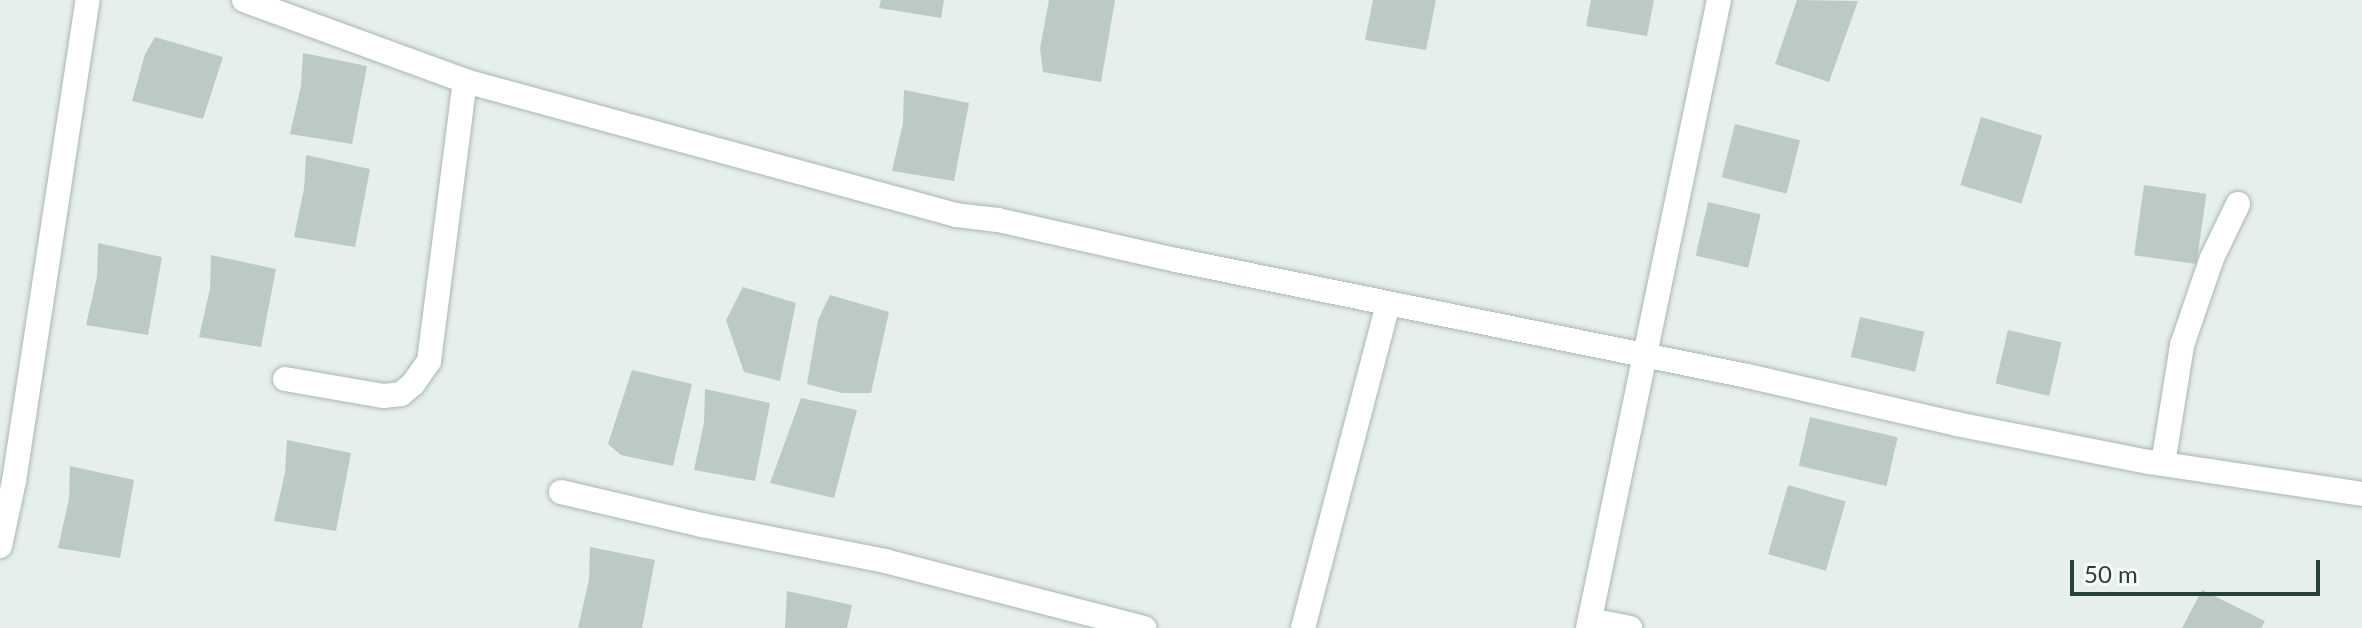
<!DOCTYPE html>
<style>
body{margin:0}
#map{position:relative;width:2362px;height:628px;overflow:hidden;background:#e6efeb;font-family:Lato,sans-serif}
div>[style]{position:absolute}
.building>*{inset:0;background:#bbcac4;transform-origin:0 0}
.roads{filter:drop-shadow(0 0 2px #a8b8b2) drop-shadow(0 0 2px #a8b8b2)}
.street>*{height:24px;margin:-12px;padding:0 12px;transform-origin:12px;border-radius:12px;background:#fff}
span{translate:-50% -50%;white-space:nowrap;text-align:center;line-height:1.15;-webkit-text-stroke:8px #f7fbf9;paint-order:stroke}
.scale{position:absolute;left:2070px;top:560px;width:250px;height:36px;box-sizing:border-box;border:4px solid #24423a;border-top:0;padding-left:10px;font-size:24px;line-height:28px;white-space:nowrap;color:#24423a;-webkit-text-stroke:6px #f7fbf9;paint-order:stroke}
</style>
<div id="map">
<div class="building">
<i style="clip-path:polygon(881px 0,944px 0,941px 18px,879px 8px)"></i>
<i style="clip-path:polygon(1049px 0,1115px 0,1101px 82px,1043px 72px,1040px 48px)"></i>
<i style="clip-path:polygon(1373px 0,1436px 0,1426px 50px,1365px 40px)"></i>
<i style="clip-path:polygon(1591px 0,1654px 0,1647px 36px,1586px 26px)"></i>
<i style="clip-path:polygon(1797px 0,1858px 1px,1829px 82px,1775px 64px)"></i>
<i style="clip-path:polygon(155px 37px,223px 57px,203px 119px,132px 101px,145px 54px)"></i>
<i style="clip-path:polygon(303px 53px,367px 66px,352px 144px,290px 134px,301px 86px)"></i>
<i style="clip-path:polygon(904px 90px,969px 103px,954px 181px,892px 171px,903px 123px)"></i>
<i style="left:1981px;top:117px;width:64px;height:71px;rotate:17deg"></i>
<i style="left:1735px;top:124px;width:67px;height:55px;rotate:14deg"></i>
<i style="clip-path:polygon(306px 155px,370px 169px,355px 247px,294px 237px,304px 189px)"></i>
<i style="left:2144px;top:185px;width:63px;height:71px;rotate:8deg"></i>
<i style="left:1708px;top:202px;width:54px;height:55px;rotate:13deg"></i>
<i style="clip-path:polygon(98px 243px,162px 257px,148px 335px,86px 325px,97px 277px)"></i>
<i style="clip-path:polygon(211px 255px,276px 269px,261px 347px,199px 337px,210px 289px)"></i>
<i style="clip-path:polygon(743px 287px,796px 303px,780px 381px,744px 372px,726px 320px)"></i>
<i style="clip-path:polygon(830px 295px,889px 312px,871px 393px,842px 393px,807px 384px,818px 320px)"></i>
<i style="left:1860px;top:317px;width:66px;height:41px;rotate:13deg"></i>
<i style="left:2008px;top:330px;width:55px;height:55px;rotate:13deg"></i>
<i style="clip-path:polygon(632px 370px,692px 384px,673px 466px,621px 455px,608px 444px)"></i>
<i style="clip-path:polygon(705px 389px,770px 403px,755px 481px,694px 470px,704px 423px)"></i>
<i style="clip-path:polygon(801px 398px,857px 410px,834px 498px,770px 483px)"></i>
<i style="left:1810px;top:417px;width:90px;height:50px;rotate:13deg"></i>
<i style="clip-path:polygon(287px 440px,351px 453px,336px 531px,274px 521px,285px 473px)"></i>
<i style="clip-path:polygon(70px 466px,134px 480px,120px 558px,58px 548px,69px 499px)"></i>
<i style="left:1788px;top:485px;width:60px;height:72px;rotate:16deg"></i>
<i style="clip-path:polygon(590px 547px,655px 560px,642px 628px,578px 628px,589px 580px)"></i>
<i style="clip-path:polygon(2202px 590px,2265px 621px,2261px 628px,2182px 628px)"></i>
<i style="clip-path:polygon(787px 591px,852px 605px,847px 628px,785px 628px)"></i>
</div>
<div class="roads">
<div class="street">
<i style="left:244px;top:0;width:235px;rotate:20.1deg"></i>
<i style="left:465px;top:81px;width:509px;rotate:15.26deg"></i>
<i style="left:956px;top:215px;width:42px;rotate:6.8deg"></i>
<i style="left:998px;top:220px;width:182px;rotate:12.7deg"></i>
<i style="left:1176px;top:260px;width:583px;rotate:11.48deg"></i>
<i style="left:1747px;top:376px;width:215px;rotate:12.9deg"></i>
<i style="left:1957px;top:424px;width:196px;rotate:11.2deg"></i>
<i style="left:2149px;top:462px;width:215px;rotate:8.5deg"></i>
<i style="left:285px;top:379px;width:99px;rotate:9.8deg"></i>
<i style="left:383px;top:396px;width:18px;rotate:-6deg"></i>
<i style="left:401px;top:394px;width:16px;rotate:-40deg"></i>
<i style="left:413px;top:384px;width:28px;rotate:-55deg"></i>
<i style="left:429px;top:361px;width:282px;rotate:-82.7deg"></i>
<i style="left:2163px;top:464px;width:121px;rotate:-80.9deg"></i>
<i style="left:2182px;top:345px;width:92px;rotate:-71deg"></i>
<i style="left:2212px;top:258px;width:60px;rotate:-64.3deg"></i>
<i style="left:561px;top:492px;width:145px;rotate:13.2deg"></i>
<i style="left:702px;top:525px;width:187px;rotate:11.1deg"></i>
<i style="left:885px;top:561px;width:268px;rotate:14.5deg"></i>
<i style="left:0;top:546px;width:66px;rotate:-77.8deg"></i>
<i style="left:14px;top:481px;width:487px;rotate:-81.3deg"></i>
<i style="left:1590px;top:620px;width:41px;rotate:11.3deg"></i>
<i style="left:1303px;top:628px;width:335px;rotate:-75.3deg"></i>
<i style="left:1588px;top:628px;width:642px;rotate:-78.22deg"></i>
</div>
</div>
<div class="scale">50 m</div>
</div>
